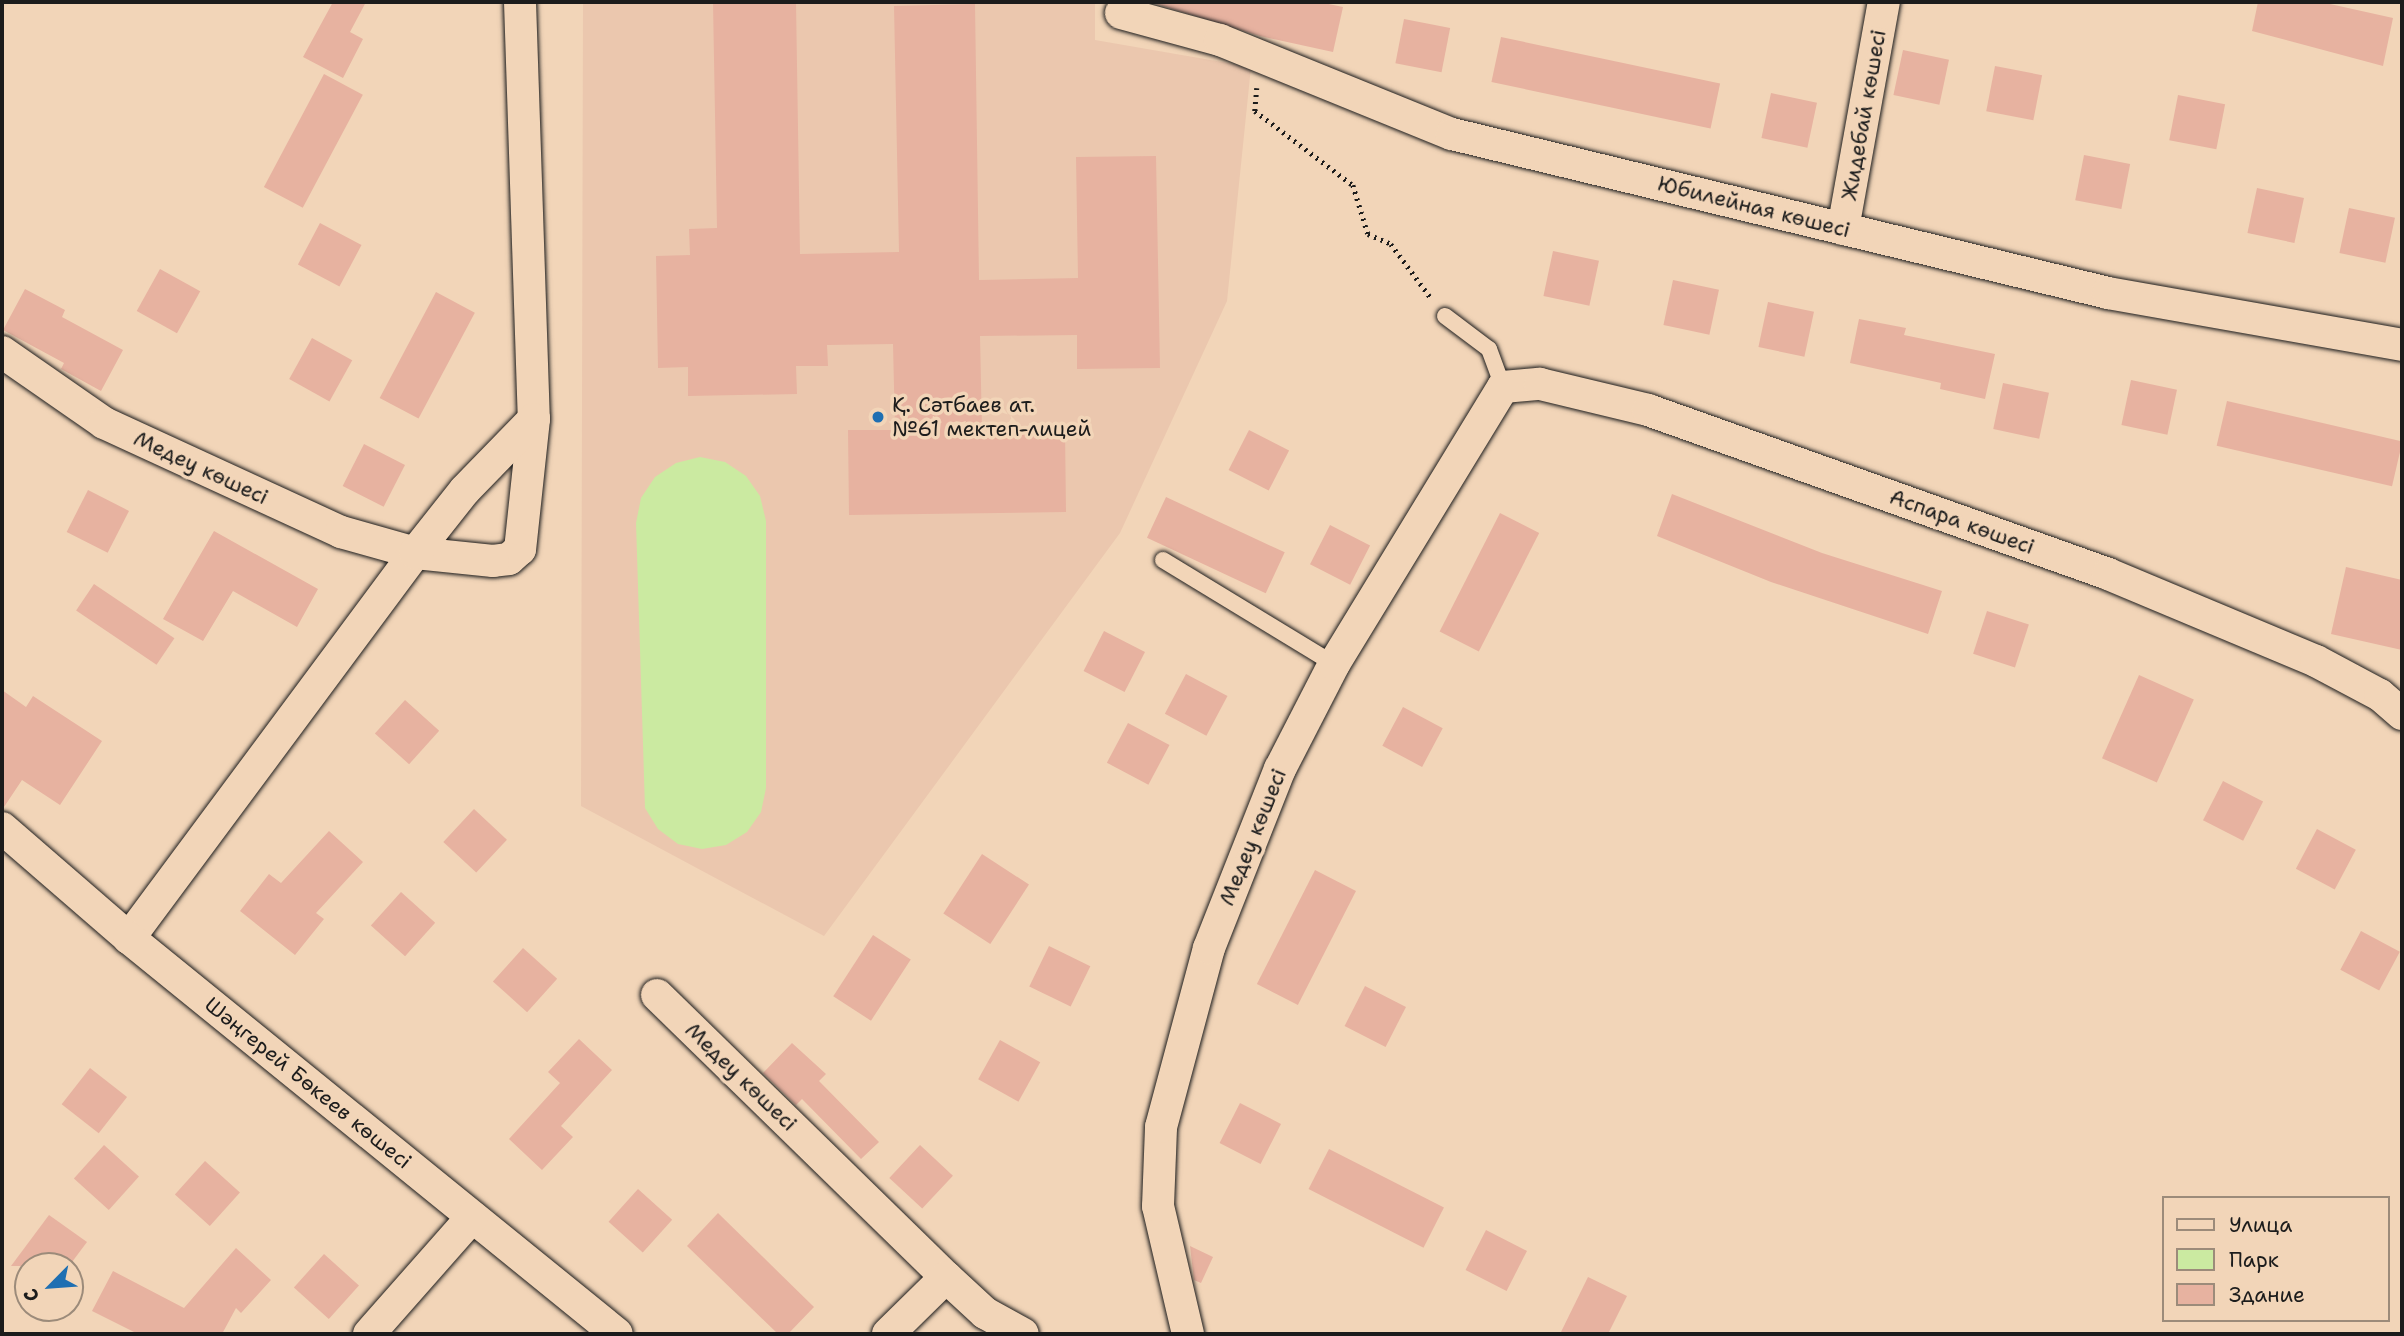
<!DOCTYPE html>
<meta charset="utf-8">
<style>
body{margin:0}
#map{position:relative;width:2404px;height:1336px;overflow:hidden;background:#f2d5b8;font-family:"Shantell Sans",sans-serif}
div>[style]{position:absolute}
.built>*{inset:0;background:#ebc7ae}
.green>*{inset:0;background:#cbeaa1}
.building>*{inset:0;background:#e7b2a0;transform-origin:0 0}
.path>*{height:4.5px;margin-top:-2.25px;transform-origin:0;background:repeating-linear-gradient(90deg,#1c1c1c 0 2px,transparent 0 7px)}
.roads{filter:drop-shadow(0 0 2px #1c1c1c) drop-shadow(0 0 2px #1c1c1c)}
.service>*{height:16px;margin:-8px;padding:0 8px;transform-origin:8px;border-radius:8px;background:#f2d5b8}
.minor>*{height:32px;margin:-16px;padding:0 16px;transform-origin:16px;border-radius:16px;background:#f2d5b8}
.dots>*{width:19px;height:19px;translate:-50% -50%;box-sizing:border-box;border:4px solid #f2d5b8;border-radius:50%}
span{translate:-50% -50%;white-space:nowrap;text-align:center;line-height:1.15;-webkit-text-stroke:7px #f2d5b8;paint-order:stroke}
.street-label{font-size:21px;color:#1c1c1c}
.poi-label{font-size:21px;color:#1c1c1c}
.left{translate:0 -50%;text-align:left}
.frame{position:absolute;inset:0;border:4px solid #1c1c1c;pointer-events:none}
.legend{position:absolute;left:2162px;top:1196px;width:228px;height:126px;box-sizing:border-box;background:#f2d5b8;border:2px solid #9c8b7a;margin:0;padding:9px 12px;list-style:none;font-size:21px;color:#1c1c1c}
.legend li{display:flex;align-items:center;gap:14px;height:35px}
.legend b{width:35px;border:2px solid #9c8b7a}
.north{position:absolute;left:14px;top:1252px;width:70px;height:70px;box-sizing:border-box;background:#f2d5b8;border:2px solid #9c8b7a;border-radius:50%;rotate:245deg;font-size:19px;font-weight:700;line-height:28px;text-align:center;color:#1c1c1c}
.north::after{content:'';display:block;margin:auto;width:24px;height:32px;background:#1f6fb2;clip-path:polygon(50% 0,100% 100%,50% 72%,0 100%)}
</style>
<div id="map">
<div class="built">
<i style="clip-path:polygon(583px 2px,1095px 2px,1095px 40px,1251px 67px,1227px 301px,1120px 533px,824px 936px,581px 806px)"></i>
</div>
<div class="green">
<i style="clip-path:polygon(700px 457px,725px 462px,746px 476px,760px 496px,766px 521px,766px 788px,761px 812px,747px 832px,726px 845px,702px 849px,678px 844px,658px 829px,645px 808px,636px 523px,641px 498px,655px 477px,676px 463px)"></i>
</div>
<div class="building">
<i style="clip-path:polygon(333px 2px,366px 2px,350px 32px,363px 39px,343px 78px,303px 57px)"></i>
<i style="clip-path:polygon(713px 2px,796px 2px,800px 254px,899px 252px,894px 6px,975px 4px,979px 280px,1078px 278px,1076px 157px,1156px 156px,1160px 368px,1077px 369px,1077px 335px,980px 336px,982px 431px,1065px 430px,1066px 512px,849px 515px,848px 430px,895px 430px,893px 344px,827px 345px,828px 366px,796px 366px,797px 394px,688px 396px,688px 367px,658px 368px,656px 256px,690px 255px,689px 229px,717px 228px)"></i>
<i style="clip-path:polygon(1150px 2px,1319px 2px,1343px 7px,1333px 52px,1260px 36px)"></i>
<i style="clip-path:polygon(2258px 2px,2321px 2px,2393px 18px,2383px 66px,2252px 31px)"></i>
<i style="left:1404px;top:19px;width:47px;height:45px;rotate:11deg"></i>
<i style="left:1501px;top:37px;width:224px;height:46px;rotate:12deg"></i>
<i style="left:1903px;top:50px;width:47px;height:46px;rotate:12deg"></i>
<i style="left:1995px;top:66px;width:48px;height:46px;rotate:11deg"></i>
<i style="left:324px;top:74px;width:44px;height:128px;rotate:28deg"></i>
<i style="left:1771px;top:93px;width:47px;height:46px;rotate:12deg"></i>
<i style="left:2178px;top:95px;width:48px;height:46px;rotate:11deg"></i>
<i style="left:2084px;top:155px;width:47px;height:46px;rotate:11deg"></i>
<i style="left:2257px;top:188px;width:48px;height:46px;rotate:12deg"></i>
<i style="left:2349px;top:208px;width:47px;height:46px;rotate:12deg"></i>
<i style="left:320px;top:223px;width:47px;height:47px;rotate:28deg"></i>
<i style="left:1553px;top:251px;width:47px;height:46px;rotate:12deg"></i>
<i style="left:160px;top:269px;width:46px;height:48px;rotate:29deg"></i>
<i style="left:1673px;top:280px;width:47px;height:46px;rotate:12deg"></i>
<i style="clip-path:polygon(25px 289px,65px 310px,62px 317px,123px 350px,101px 391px,61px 369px,64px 363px,3px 330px)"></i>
<i style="left:436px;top:292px;width:44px;height:120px;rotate:28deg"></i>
<i style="left:1768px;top:302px;width:47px;height:46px;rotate:12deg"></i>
<i style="clip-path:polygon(1859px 319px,1906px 328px,1904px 335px,1995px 354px,1985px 399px,1940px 389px,1941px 383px,1850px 363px)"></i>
<i style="left:312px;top:338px;width:46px;height:47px;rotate:29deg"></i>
<i style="left:2131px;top:380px;width:47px;height:46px;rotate:12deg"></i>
<i style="left:2003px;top:383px;width:47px;height:47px;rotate:12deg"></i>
<i style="left:2227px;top:401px;width:180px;height:46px;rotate:13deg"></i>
<i style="left:1249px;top:430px;width:45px;height:45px;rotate:27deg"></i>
<i style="left:364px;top:444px;width:46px;height:47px;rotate:27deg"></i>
<i style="left:88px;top:490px;width:46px;height:47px;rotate:27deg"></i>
<i style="clip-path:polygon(1672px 494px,1822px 553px,1942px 591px,1928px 634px,1771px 582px,1657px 536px)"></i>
<i style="left:1166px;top:497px;width:131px;height:45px;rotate:25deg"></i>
<i style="left:1500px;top:513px;width:44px;height:133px;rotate:27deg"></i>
<i style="left:1330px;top:525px;width:45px;height:44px;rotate:27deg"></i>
<i style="clip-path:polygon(214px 531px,318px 589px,297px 627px,233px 591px,203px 641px,163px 619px)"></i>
<i style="clip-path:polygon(2346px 567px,2402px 580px,2402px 650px,2331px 634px)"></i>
<i style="left:94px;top:584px;width:97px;height:32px;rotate:34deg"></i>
<i style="left:1987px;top:611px;width:44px;height:45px;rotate:18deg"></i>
<i style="left:1104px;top:631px;width:46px;height:45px;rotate:27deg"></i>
<i style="left:1186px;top:674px;width:47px;height:45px;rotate:28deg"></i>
<i style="left:2139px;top:675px;width:60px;height:91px;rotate:24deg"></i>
<i style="clip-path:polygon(2px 690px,26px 707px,33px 696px,102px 741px,60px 805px,22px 780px,2px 810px)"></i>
<i style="left:405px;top:700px;width:46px;height:45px;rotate:42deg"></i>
<i style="left:1403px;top:707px;width:45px;height:44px;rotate:28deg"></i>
<i style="left:1128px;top:723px;width:47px;height:45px;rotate:28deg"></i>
<i style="left:2223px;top:781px;width:45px;height:44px;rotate:27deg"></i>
<i style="left:474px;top:809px;width:45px;height:45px;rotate:43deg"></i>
<i style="left:2317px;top:829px;width:44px;height:45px;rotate:28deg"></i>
<i style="clip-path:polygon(329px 831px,363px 862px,316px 913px,324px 919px,295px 955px,240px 911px,269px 874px,281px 883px)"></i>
<i style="left:982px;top:854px;width:56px;height:71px;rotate:33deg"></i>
<i style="left:1315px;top:870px;width:46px;height:128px;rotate:27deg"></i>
<i style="left:401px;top:892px;width:46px;height:45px;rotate:42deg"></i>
<i style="left:2361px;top:931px;width:44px;height:44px;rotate:28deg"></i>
<i style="left:873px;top:935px;width:45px;height:73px;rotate:33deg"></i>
<i style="left:1049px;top:946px;width:46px;height:45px;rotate:26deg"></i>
<i style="left:523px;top:948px;width:46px;height:45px;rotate:42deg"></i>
<i style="left:1365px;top:986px;width:46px;height:45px;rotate:27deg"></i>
<i style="clip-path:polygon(579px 1039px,612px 1070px,561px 1126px,573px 1137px,542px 1170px,509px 1139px,560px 1083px,548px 1072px)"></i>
<i style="left:1000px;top:1040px;width:46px;height:45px;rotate:29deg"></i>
<i style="clip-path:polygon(792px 1043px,826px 1074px,819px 1081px,879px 1142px,861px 1159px,802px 1099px,796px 1105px,763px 1073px)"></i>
<i style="left:90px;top:1068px;width:47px;height:46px;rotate:38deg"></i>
<i style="left:1240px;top:1103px;width:46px;height:45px;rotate:27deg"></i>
<i style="left:104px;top:1145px;width:47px;height:45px;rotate:42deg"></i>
<i style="left:920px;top:1145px;width:45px;height:45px;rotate:43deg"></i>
<i style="left:1329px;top:1149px;width:129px;height:45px;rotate:27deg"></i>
<i style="left:205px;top:1161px;width:47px;height:45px;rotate:42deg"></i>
<i style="left:638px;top:1189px;width:46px;height:44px;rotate:42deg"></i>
<i style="clip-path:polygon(718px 1213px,814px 1307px,788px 1334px,778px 1334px,687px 1246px)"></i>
<i style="clip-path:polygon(49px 1215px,87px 1242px,69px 1266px,11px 1266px)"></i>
<i style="left:1486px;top:1230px;width:46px;height:45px;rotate:27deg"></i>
<i style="clip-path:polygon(1190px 1246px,1213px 1257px,1201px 1283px,1194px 1280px)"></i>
<i style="clip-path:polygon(236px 1248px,271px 1280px,241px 1313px,236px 1308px,222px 1334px,138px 1334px,92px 1311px,113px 1271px,184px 1308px)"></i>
<i style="left:324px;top:1254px;width:47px;height:45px;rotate:42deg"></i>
<i style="clip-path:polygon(1588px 1277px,1627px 1296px,1608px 1334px,1560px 1334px)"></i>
</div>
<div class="path">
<i style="left:1257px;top:88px;width:23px;rotate:95deg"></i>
<i style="left:1255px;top:111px;width:123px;rotate:37.1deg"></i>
<i style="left:1353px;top:185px;width:51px;rotate:73deg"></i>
<i style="left:1368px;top:234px;width:25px;rotate:23deg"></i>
<i style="left:1391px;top:244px;width:67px;rotate:53.5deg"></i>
</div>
<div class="roads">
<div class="service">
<i style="left:1445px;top:316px;width:55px;rotate:36.9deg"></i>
<i style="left:1489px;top:349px;width:40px;rotate:69.8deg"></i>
<i style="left:1163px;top:560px;width:200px;rotate:31.3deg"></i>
</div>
<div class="minor">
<i style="left:520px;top:2px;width:417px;rotate:88.1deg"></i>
<i style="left:1121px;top:13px;width:103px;rotate:15.3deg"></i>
<i style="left:1220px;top:40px;width:250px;rotate:22.1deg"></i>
<i style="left:1452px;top:134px;width:675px;rotate:13.62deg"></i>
<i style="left:2108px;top:293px;width:299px;rotate:10deg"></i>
<i style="left:1843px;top:229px;width:231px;rotate:-79.8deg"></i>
<i style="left:2px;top:352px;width:124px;rotate:34.8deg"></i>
<i style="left:104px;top:423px;width:261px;rotate:24.7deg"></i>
<i style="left:341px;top:532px;width:77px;rotate:15.8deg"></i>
<i style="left:415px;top:553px;width:480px;rotate:126.6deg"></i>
<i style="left:534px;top:419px;width:131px;rotate:96.1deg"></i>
<i style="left:520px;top:549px;width:15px;rotate:138deg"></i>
<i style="left:509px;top:559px;width:16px;rotate:173deg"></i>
<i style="left:493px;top:561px;width:78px;rotate:-174.1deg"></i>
<i style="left:415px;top:553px;width:80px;rotate:-51.6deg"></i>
<i style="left:465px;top:490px;width:99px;rotate:-45.8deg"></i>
<i style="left:2px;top:828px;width:168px;rotate:40.9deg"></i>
<i style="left:129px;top:938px;width:628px;rotate:39.06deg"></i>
<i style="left:657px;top:995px;width:404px;rotate:44.3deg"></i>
<i style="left:946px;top:1277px;width:53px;rotate:42.7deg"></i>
<i style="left:985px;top:1313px;width:43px;rotate:28.9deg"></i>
<i style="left:369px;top:1334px;width:156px;rotate:-48.6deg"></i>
<i style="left:888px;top:1334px;width:81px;rotate:-44.5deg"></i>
<i style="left:1188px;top:1334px;width:131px;rotate:-103.2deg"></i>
<i style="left:1158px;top:1206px;width:79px;rotate:-87.8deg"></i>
<i style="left:1161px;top:1127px;width:185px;rotate:-75deg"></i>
<i style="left:1209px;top:948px;width:193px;rotate:-68.4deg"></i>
<i style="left:1280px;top:769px;width:118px;rotate:-62.8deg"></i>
<i style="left:1334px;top:664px;width:324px;rotate:-58.6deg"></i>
<i style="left:1503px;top:387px;width:37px;rotate:-5deg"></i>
<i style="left:1540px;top:384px;width:111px;rotate:13.5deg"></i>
<i style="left:1648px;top:410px;width:488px;rotate:19.6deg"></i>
<i style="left:2108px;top:574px;width:225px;rotate:22.7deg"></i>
<i style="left:2316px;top:661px;width:72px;rotate:28deg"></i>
<i style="left:2380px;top:695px;width:29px;rotate:41deg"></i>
</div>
</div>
<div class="dots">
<i style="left:878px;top:417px;background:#1f6fb2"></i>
</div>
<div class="street-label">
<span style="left:1864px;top:115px;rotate:-80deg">Жидебай көшесі</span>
<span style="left:1754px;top:207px;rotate:14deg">Юбилейная көшесі</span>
<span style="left:201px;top:468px;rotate:25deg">Медеу көшесі</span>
<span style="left:1962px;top:522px;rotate:20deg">Аспара көшесі</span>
<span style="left:1253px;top:837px;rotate:-68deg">Медеу көшесі</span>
<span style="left:741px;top:1077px;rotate:44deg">Медеу көшесі</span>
<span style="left:308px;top:1083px;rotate:39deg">Шәңгерей Бөкеев көшесі</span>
</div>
<div class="poi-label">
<span class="left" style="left:892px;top:417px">Қ. Сәтбаев ат.<br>№61 мектеп-лицей</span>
</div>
<div class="frame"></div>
<ul class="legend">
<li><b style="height:9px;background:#f2d5b8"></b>Улица</li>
<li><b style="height:19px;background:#cbeaa1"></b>Парк</li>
<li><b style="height:19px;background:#e7b2a0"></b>Здание</li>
</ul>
<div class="north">С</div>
</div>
